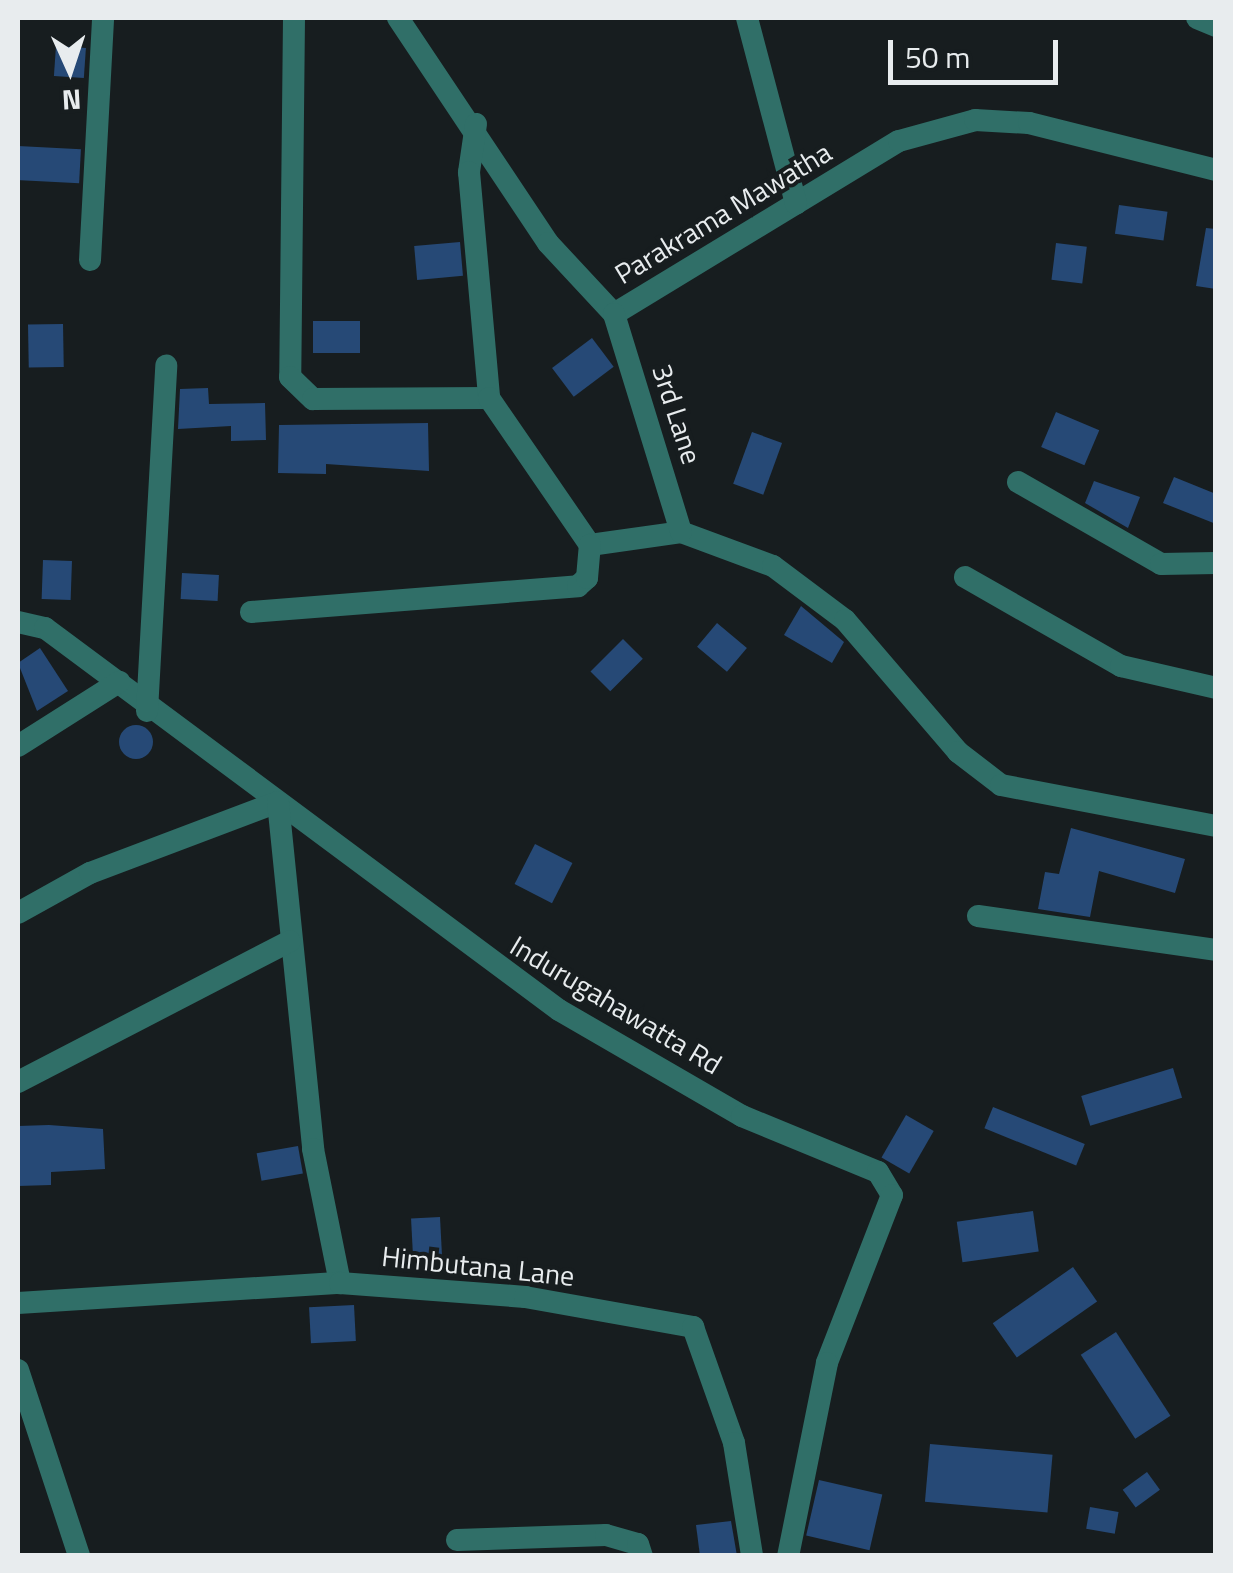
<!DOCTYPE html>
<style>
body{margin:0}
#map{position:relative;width:1233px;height:1573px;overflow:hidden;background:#171d1f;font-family:"Titillium Web",sans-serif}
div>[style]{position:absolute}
.building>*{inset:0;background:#264976;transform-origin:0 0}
.round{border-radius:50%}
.street>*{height:22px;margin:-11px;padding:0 11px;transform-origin:11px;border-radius:11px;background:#306f68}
span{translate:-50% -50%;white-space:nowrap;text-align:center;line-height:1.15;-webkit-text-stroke:8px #171d1f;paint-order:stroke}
.street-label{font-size:28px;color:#e8ecee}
.frame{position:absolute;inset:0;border:20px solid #e8ecee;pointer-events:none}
.north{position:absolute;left:20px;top:20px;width:100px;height:100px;-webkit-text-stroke:8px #171d1f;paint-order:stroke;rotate:177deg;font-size:28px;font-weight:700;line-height:40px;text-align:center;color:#e8ecee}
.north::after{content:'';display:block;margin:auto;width:35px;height:45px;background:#e8ecee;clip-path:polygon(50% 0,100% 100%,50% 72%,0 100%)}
.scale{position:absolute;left:888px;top:40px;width:170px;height:45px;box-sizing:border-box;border:5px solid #e8ecee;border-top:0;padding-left:12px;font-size:30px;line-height:35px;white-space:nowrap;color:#e8ecee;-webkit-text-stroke:8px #171d1f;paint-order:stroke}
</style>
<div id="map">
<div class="building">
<i style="left:56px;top:46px;width:30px;height:30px;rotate:4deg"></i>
<i style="left:18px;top:146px;width:63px;height:34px;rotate:3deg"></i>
<i style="left:1119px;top:205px;width:49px;height:29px;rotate:8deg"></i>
<i style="clip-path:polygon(1206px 228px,1216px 229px,1216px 289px,1196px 286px)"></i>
<i style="left:460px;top:242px;width:34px;height:46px;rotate:85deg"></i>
<i style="left:1056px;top:243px;width:31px;height:37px;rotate:7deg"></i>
<i style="left:360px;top:321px;width:32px;height:47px;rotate:90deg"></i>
<i style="left:63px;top:324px;width:43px;height:35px;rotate:89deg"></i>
<i style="left:592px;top:338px;width:36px;height:50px;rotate:53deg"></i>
<i style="clip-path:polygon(208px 388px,209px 404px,265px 403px,266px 440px,231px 441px,231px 426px,178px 429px,180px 389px)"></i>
<i style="left:1056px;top:412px;width:47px;height:38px;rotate:23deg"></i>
<i style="clip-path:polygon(428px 423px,429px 471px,326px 464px,326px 474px,278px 473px,279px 425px)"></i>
<i style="left:752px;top:432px;width:32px;height:55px;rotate:20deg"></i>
<i style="clip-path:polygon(1174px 477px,1216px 494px,1216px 524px,1163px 503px)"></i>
<i style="clip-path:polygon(1094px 481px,1140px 497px,1128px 528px,1085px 503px)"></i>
<i style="left:43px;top:560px;width:29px;height:39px;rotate:2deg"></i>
<i style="left:182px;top:573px;width:37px;height:26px;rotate:3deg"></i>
<i style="clip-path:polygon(801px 606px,844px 642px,832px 663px,784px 635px)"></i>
<i style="left:717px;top:623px;width:39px;height:31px;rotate:40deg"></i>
<i style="left:623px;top:639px;width:28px;height:46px;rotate:45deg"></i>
<i style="clip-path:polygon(40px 648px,68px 691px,37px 711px,18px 663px)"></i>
<i class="round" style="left:119px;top:725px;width:34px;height:34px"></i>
<i style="clip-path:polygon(1071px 828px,1185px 859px,1175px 893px,1099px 871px,1090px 917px,1038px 909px,1045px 872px,1059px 874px)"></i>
<i style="left:535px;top:844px;width:42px;height:45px;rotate:27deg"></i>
<i style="left:1173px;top:1068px;width:31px;height:96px;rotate:73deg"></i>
<i style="left:993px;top:1107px;width:99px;height:23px;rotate:22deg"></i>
<i style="left:906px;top:1115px;width:32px;height:49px;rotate:30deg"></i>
<i style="clip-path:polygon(49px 1125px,103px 1129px,105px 1169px,51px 1172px,51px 1185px,18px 1186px,18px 1126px)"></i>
<i style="left:298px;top:1146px;width:28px;height:42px;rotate:80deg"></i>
<i style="left:1033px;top:1211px;width:41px;height:77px;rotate:82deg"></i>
<i style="left:440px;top:1217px;width:39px;height:29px;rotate:87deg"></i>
<i style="left:1073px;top:1267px;width:42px;height:98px;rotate:55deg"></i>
<i style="left:354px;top:1305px;width:36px;height:45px;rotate:87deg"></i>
<i style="left:1116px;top:1332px;width:100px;height:42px;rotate:57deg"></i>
<i style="left:930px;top:1444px;width:123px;height:58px;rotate:5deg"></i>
<i style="left:1147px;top:1472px;width:22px;height:30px;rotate:54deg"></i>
<i style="left:819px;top:1480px;width:65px;height:57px;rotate:13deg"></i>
<i style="left:1090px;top:1507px;width:29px;height:22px;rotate:10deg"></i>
<i style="clip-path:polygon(731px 1521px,737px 1556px,700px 1556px,696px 1525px)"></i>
</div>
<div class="street">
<i style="left:294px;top:18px;width:359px;rotate:90.6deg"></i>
<i style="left:290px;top:377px;width:32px;rotate:44deg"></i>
<i style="left:313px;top:399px;width:176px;rotate:-0.3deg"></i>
<i style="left:398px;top:18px;width:270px;rotate:56.3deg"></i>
<i style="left:548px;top:243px;width:97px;rotate:47.1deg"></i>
<i style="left:614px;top:314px;width:333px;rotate:-31.3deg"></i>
<i style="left:899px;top:141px;width:79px;rotate:-15.4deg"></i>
<i style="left:975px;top:120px;width:54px;rotate:3.2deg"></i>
<i style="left:1029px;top:123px;width:193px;rotate:14.1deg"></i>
<i style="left:747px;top:18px;width:192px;rotate:75.2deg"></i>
<i style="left:1197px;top:18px;width:21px;rotate:23deg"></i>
<i style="left:476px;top:124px;width:49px;rotate:98.3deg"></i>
<i style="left:469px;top:172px;width:227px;rotate:84.9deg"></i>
<i style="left:489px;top:398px;width:178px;rotate:55.5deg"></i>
<i style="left:590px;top:545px;width:92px;rotate:-8.1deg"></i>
<i style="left:681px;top:532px;width:98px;rotate:20.3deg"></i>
<i style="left:773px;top:566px;width:90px;rotate:36.9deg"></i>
<i style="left:845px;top:620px;width:174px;rotate:49.4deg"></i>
<i style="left:958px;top:752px;width:54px;rotate:37.5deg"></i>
<i style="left:1001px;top:785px;width:219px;rotate:10.8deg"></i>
<i style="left:90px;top:260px;width:242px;rotate:-86.9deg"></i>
<i style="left:614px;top:314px;width:228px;rotate:72.9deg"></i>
<i style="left:1018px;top:482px;width:165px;rotate:29.8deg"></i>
<i style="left:1161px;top:564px;width:55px;rotate:-1deg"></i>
<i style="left:965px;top:577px;width:180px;rotate:29.7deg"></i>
<i style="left:1121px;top:666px;width:98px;rotate:13deg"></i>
<i style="left:251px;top:612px;width:328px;rotate:-4.5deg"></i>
<i style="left:578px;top:586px;width:12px;rotate:-42deg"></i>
<i style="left:587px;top:578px;width:33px;rotate:-85deg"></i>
<i style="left:18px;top:622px;width:28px;rotate:13deg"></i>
<i style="left:45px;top:628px;width:640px;rotate:36.62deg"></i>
<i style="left:559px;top:1010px;width:211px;rotate:30.1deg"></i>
<i style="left:742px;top:1116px;width:147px;rotate:22.4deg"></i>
<i style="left:878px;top:1172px;width:27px;rotate:59deg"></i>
<i style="left:892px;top:1195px;width:180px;rotate:111.2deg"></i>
<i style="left:827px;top:1363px;width:197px;rotate:101.4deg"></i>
<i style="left:147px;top:711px;width:346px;rotate:-86.8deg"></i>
<i style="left:18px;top:746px;width:120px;rotate:-32.4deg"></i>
<i style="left:18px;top:913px;width:82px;rotate:-29.1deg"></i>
<i style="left:90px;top:873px;width:201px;rotate:-20.7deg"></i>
<i style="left:278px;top:802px;width:349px;rotate:84.2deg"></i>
<i style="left:313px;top:1149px;width:137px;rotate:78.6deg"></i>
<i style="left:978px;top:916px;width:240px;rotate:8.1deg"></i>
<i style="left:18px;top:1082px;width:306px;rotate:-27.4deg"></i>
<i style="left:18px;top:1303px;width:323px;rotate:-3.6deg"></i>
<i style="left:340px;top:1283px;width:186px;rotate:4.3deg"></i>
<i style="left:525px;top:1297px;width:171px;rotate:10.1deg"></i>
<i style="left:693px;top:1327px;width:123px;rotate:70.5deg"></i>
<i style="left:734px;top:1443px;width:114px;rotate:80.9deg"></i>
<i style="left:18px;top:1370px;width:196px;rotate:71.8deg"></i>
<i style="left:457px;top:1540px;width:149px;rotate:-1.9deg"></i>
<i style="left:606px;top:1535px;width:33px;rotate:16deg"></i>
<i style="left:638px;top:1544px;width:13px;rotate:72deg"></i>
</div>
<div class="street-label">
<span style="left:723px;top:213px;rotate:-31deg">Parakrama Mawatha</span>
<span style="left:677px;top:414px;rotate:72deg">3rd Lane</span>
<span style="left:616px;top:1005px;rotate:31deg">Indurugahawatta Rd</span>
<span style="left:478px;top:1266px;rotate:6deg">Himbutana Lane</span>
</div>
<div class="frame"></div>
<div class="north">N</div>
<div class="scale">50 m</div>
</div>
